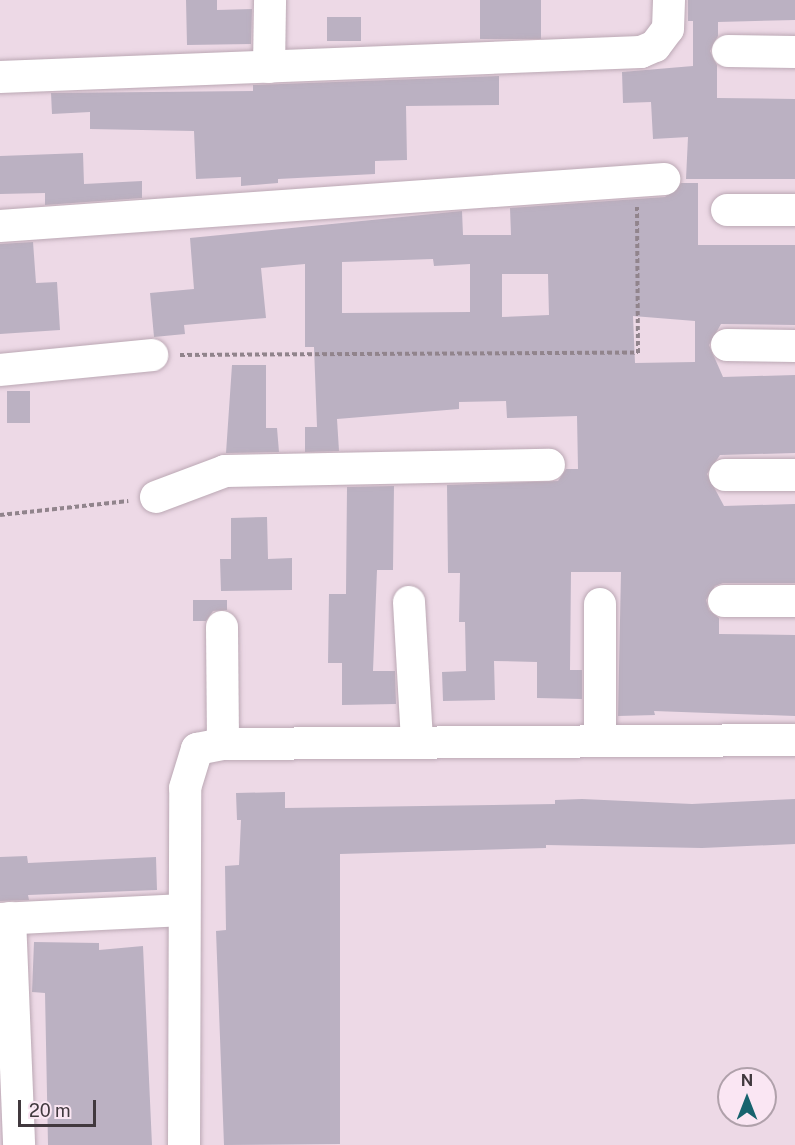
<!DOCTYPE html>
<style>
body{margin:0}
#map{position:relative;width:795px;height:1145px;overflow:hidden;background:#edd9e6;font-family:"Public Sans",sans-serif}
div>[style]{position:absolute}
.building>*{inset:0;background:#bbb1c2;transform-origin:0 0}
.path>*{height:4px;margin-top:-2px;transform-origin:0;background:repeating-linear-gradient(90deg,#91848c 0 4.5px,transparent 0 7.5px)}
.roads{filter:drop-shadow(0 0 2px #bba8b4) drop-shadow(0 0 2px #bba8b4)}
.minor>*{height:32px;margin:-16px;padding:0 16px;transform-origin:16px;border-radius:16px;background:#fff}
span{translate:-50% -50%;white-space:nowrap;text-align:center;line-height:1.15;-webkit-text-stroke:6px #fae6f3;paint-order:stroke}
.north{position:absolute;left:717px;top:1067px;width:60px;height:60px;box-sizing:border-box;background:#fae6f3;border:2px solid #b0a1ab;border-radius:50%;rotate:0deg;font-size:16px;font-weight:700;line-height:24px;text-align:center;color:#41393e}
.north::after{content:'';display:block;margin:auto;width:21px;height:27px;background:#17636e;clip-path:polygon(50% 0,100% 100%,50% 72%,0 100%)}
.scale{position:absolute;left:18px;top:1100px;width:78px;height:27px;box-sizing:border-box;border:3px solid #41393e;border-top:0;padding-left:8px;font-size:18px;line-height:21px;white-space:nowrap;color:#41393e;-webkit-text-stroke:4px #fae6f3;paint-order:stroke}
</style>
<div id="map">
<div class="building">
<i style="clip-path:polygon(186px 0,217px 0,217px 10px,252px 9px,251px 44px,187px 45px)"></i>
<i style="left:480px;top:0;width:61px;height:39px"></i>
<i style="clip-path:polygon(688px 0,795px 0,795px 20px,718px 22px,718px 36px,710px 51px,717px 65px,717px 98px,795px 99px,795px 179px,686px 179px,688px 137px,653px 139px,651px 102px,623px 103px,622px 72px,693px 66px,693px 21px,688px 21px)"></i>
<i style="left:327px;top:17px;width:34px;height:24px"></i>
<i style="clip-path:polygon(499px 76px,499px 105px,406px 106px,407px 160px,375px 161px,375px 174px,278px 179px,278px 183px,241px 186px,241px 177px,196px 179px,194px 131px,90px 129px,90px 112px,52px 114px,51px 93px,253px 91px,253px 85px)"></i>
<i style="clip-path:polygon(83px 153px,84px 184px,142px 181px,142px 198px,45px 205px,45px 193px,0 194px,0 156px)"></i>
<i style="clip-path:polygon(evenodd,681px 183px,698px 183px,698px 245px,795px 245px,795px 325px,721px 324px,709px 345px,723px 377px,795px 375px,795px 453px,720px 455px,707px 474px,724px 506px,795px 504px,795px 583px,723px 583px,715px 586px,706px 600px,709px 610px,719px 618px,719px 634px,795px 635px,795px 716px,654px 711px,655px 715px,618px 716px,621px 572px,571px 572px,570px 670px,582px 670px,582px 699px,537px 698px,537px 662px,494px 661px,495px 700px,443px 701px,442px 672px,466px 671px,465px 622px,459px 622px,460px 573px,448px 573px,447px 485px,558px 481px,566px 469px,578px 469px,577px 416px,507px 418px,506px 401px,459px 402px,459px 409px,337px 419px,339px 451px,305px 452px,305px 427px,317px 427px,314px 347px,305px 347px,305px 264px,261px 268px,266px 318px,184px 325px,185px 334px,154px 337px,150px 293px,194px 289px,190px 238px,462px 211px,463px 235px,511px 235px,510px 208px,665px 197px,681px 183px,433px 259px,434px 266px,470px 264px,470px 312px,342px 313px,342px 262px,433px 259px,681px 183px,502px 274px,548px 274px,549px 315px,502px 317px,502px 274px,681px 183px,633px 316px,695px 321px,695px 362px,635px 363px,633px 316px)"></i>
<i style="clip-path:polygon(33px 242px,36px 283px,57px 282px,60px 330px,0 334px,0 244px)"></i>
<i style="clip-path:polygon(232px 365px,266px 365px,266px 428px,277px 428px,279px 452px,226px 453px)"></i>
<i style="left:30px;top:391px;width:32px;height:23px;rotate:90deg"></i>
<i style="clip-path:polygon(394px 486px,393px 570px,377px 570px,373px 671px,395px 671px,396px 704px,342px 705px,342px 663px,328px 663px,329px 594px,346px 594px,347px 487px)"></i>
<i style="clip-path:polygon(267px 517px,268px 559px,292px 558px,292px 590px,221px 591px,220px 559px,231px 559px,231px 518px)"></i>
<i style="clip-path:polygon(193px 600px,227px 600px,227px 610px,213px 611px,206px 621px,193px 621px)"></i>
<i style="clip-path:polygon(285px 792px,285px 808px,555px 804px,555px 800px,582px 799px,692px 804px,795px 799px,795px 844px,702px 848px,546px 845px,546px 848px,340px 854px,340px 1144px,224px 1145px,216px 931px,226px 930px,225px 866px,239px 865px,241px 820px,237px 820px,236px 793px)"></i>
<i style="clip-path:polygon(27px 856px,28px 863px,156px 857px,157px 890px,28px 895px,29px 900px,0 901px,0 857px)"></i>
<i style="clip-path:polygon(34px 942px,99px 943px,99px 950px,143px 946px,152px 1145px,48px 1145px,45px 993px,32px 992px)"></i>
</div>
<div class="path">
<i style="left:180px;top:355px;width:458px;rotate:-0.3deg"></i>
<i style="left:638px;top:353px;width:146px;rotate:-90.4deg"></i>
<i style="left:0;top:515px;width:129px;rotate:-6.2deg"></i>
</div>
<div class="roads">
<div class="minor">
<i style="left:728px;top:51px;width:67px;rotate:0.9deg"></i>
<i style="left:269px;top:67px;width:67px;rotate:-89.1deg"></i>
<i style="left:0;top:77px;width:641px;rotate:-2.23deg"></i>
<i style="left:641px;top:52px;width:15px;rotate:-23deg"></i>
<i style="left:655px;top:46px;width:21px;rotate:-53deg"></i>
<i style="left:668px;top:29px;width:29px;rotate:-88deg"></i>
<i style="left:727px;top:210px;width:68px"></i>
<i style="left:0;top:226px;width:666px;rotate:-4.05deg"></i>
<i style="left:727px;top:345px;width:68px;rotate:0.8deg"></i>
<i style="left:0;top:370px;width:153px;rotate:-5.6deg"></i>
<i style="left:725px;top:475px;width:70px"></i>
<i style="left:156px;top:497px;width:74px;rotate:-20.6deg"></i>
<i style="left:225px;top:471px;width:324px;rotate:-1.1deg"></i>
<i style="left:724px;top:601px;width:71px"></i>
<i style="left:409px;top:602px;width:139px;rotate:86.7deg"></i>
<i style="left:600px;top:604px;width:135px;rotate:90deg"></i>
<i style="left:222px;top:627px;width:117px;rotate:89.5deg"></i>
<i style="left:10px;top:918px;width:227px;rotate:87.7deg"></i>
<i style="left:0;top:919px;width:184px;rotate:-2.8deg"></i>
<i style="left:184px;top:1145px;width:357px;rotate:-89.8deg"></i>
<i style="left:185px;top:788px;width:41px;rotate:-72.9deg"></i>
<i style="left:197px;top:749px;width:26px;rotate:-11deg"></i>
<i style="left:223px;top:744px;width:572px;rotate:-0.4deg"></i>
</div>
</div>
<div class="north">N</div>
<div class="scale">20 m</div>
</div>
